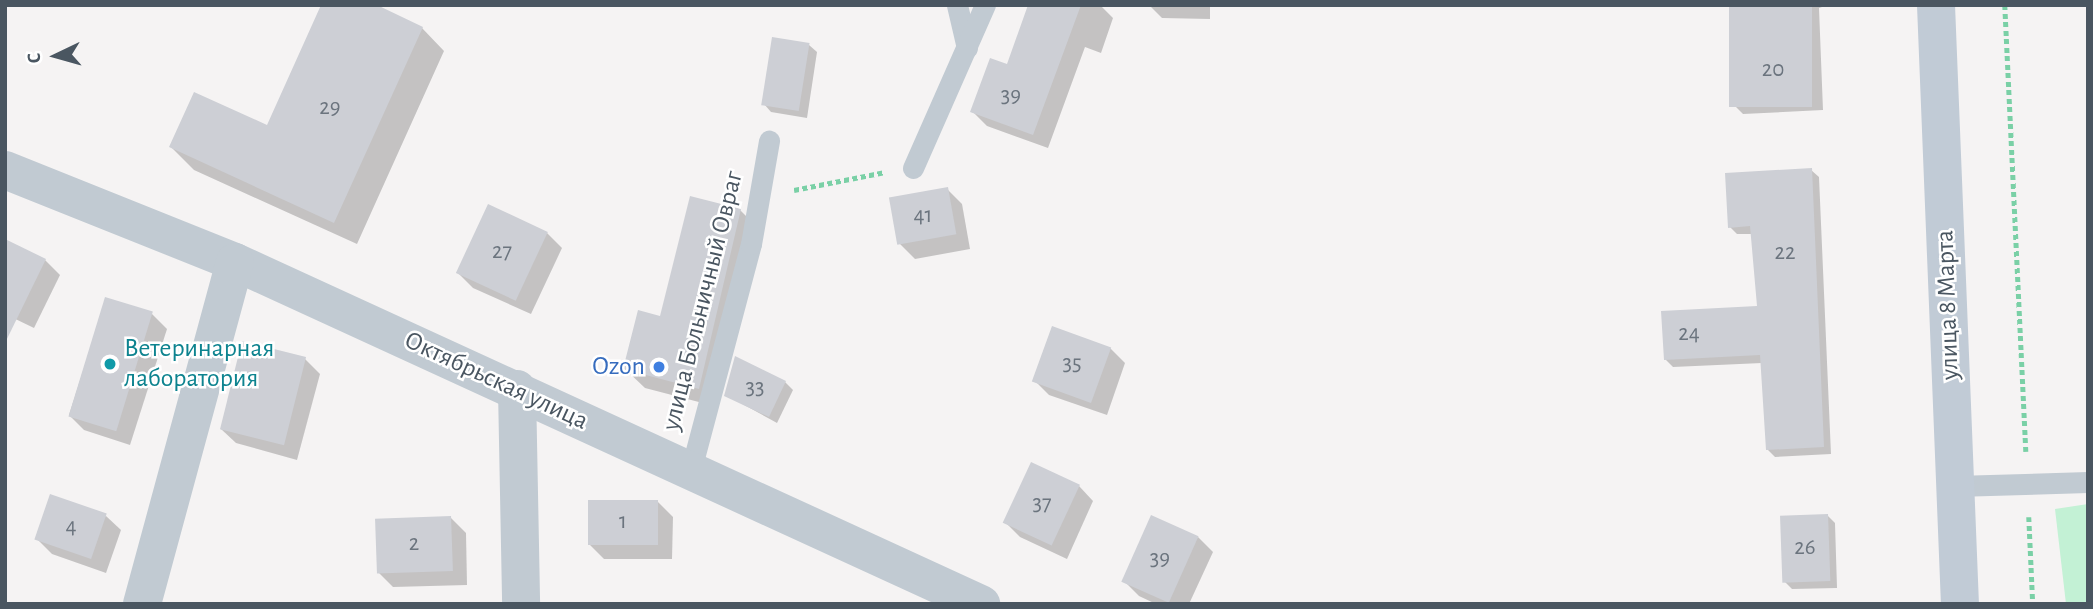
<!DOCTYPE html>
<meta charset="utf-8">
<style>
body{margin:0}
#map{position:relative;width:2093px;height:609px;overflow:hidden;background:#f5f3f3;font-family:"Alegreya Sans",sans-serif}
div>[style]{position:absolute}
.green>*{inset:0;background:#c3f1d5}
.shadow>*{inset:0;background:#0003}
.building>*{inset:0;background:#cdcfd5;transform-origin:0 0}
.path>*{height:4.5px;margin-top:-2.25px;transform-origin:0;background:repeating-linear-gradient(90deg,#7ad0a6 0 5px,transparent 0 8.5px)}
.lane>*{height:21px;margin:-10.5px;padding:0 10.5px;transform-origin:10.5px;border-radius:10.5px;background:#c1cad2}
.street>*{height:38px;margin:-19px;padding:0 19px;transform-origin:19px;border-radius:19px;background:#c1cad2}
.secondary>*{height:38px;margin:-19px;padding:0 19px;transform-origin:19px;border-radius:19px;background:#c1cbd6}
.dots>*{width:19px;height:19px;translate:-50% -50%;box-sizing:border-box;border:4px solid #fff;border-radius:50%}
span{translate:-50% -50%;white-space:nowrap;text-align:center;line-height:1.15;-webkit-text-stroke:5px #fff;paint-order:stroke}
.number-label{font-size:23px;color:#6b747e}
.number-label span{-webkit-text-stroke-width:0}
.street-label{font-size:26px;color:#4a5661}
.culture-label{font-size:26px;color:#0d838f}
.left{translate:0 -50%;text-align:left}
.shop-label{font-size:26px;color:#366cbe}
.right{translate:-100% -50%;text-align:right}
.frame{position:absolute;inset:0;border:7px solid #4a5661;pointer-events:none}
.north{position:absolute;left:21px;top:21px;width:70px;height:70px;-webkit-text-stroke:5px #fff;paint-order:stroke;rotate:265deg;font-size:19px;font-weight:700;line-height:28px;text-align:center;color:#4a5661}
.north::after{content:'';display:block;margin:auto;width:24px;height:32px;background:#4a5661;clip-path:polygon(50% 0,100% 100%,50% 72%,0 100%)}
</style>
<div id="map">
<div class="green">
<i style="clip-path:polygon(2088px 504px,2088px 604px,2066px 604px,2055px 509px)"></i>
</div>
<div class="shadow">
<i style="clip-path:polygon(1030px 5px,1100px 5px,1113px 18px,1101px 53px,1085px 47px,1048px 148px,987px 126px,972px 111px,1008px 66px)"></i>
<i style="clip-path:polygon(1149px 5px,1210px 5px,1210px 19px,1162px 18px)"></i>
<i style="clip-path:polygon(1730px 5px,1828px 5px,1819px 8px,1823px 110px,1743px 114px,1735px 106px)"></i>
<i style="clip-path:polygon(422px 28px,444px 51px,357px 244px,194px 170px,171px 147px,267px 127px)"></i>
<i style="clip-path:polygon(809px 45px,817px 52px,807px 118px,771px 112px,764px 104px)"></i>
<i style="clip-path:polygon(1811px 170px,1819px 177px,1831px 454px,1775px 457px,1767px 449px,1762px 363px,1673px 367px,1665px 359px,1759px 308px,1753px 234px,1737px 234px,1730px 227px)"></i>
<i style="clip-path:polygon(947px 189px,962px 204px,970px 249px,915px 259px,900px 244px)"></i>
<i style="clip-path:polygon(740px 210px,760px 230px,718px 407px,645px 388px,625px 369px)"></i>
<i style="clip-path:polygon(547px 233px,562px 248px,531px 314px,473px 288px,458px 273px)"></i>
<i style="clip-path:polygon(45px 260px,60px 275px,34px 328px,5px 314px)"></i>
<i style="clip-path:polygon(106px 299px,152px 314px,167px 329px,130px 445px,84px 430px,69px 415px)"></i>
<i style="clip-path:polygon(1110px 348px,1125px 363px,1107px 415px,1049px 395px,1034px 380px)"></i>
<i style="clip-path:polygon(305px 359px,320px 374px,297px 460px,236px 443px,221px 429px)"></i>
<i style="clip-path:polygon(785px 382px,793px 390px,777px 423px,726px 395px)"></i>
<i style="clip-path:polygon(1079px 486px,1093px 501px,1067px 559px,1020px 537px,1005px 522px)"></i>
<i style="clip-path:polygon(658px 502px,673px 517px,672px 559px,604px 559px,589px 544px)"></i>
<i style="clip-path:polygon(1827px 515px,1835px 523px,1837px 588px,1792px 589px,1784px 581px)"></i>
<i style="clip-path:polygon(106px 516px,121px 530px,106px 573px,52px 554px,37px 539px)"></i>
<i style="clip-path:polygon(451px 518px,466px 533px,467px 585px,393px 587px,378px 572px)"></i>
<i style="clip-path:polygon(1198px 537px,1213px 552px,1189px 604px,1156px 604px,1139px 596px,1124px 581px)"></i>
</div>
<div class="building">
<i style="clip-path:polygon(321px 5px,377px 5px,423px 27px,334px 223px,169px 147px,194px 92px,267px 125px)"></i>
<i style="clip-path:polygon(1028px 5px,1081px 5px,1033px 135px,970px 112px,990px 58px,1007px 64px)"></i>
<i style="left:1729px;top:5px;width:83px;height:102px"></i>
<i style="left:772px;top:37px;width:38px;height:69px;rotate:9deg"></i>
<i style="clip-path:polygon(1812px 168px,1824px 447px,1766px 450px,1760px 355px,1664px 360px,1661px 311px,1757px 306px,1750px 226px,1728px 228px,1725px 173px)"></i>
<i style="left:948px;top:187px;width:48px;height:60px;rotate:80deg"></i>
<i style="clip-path:polygon(690px 196px,741px 209px,699px 389px,623px 369px,638px 310px,660px 316px)"></i>
<i style="left:488px;top:204px;width:66px;height:76px;rotate:25deg"></i>
<i style="clip-path:polygon(5px 239px,46px 259px,5px 343px)"></i>
<i style="left:105px;top:297px;width:50px;height:125px;rotate:17deg"></i>
<i style="left:1052px;top:326px;width:63px;height:59px;rotate:20deg"></i>
<i style="left:242px;top:341px;width:66px;height:91px;rotate:14deg"></i>
<i style="clip-path:polygon(735px 356px,786px 381px,769px 417px,724px 396px)"></i>
<i style="left:1031px;top:462px;width:54px;height:67px;rotate:25deg"></i>
<i style="left:50px;top:494px;width:60px;height:48px;rotate:19deg"></i>
<i style="left:588px;top:500px;width:70px;height:45px"></i>
<i style="left:1828px;top:514px;width:67px;height:48px;rotate:88deg"></i>
<i style="left:1151px;top:515px;width:52px;height:73px;rotate:24deg"></i>
<i style="left:451px;top:516px;width:55px;height:76px;rotate:88deg"></i>
</div>
<div class="path">
<i style="left:2005px;top:5px;width:447px;rotate:87.3deg"></i>
<i style="left:794px;top:190px;width:93px;rotate:-11.2deg"></i>
<i style="left:2029px;top:517px;width:87px;rotate:87.4deg"></i>
</div>
<div class="lane">
<i style="left:957px;top:5px;width:44px;rotate:76.9deg"></i>
<i style="left:913px;top:168px;width:178px;rotate:-66.2deg"></i>
<i style="left:690px;top:473px;width:237px;rotate:-75.1deg"></i>
<i style="left:751px;top:244px;width:105px;rotate:-80.1deg"></i>
<i style="left:1955px;top:486px;width:133px;rotate:-1.7deg"></i>
</div>
<div class="street">
<i style="left:5px;top:170px;width:248px;rotate:21.8deg"></i>
<i style="left:235px;top:262px;width:821px;rotate:24.63deg"></i>
<i style="left:517px;top:389px;width:215px;rotate:88.9deg"></i>
<i style="left:142px;top:604px;width:354px;rotate:-74.8deg"></i>
</div>
<div class="secondary">
<i style="left:1936px;top:5px;width:599px;rotate:87.71deg"></i>
</div>
<div class="dots">
<i style="left:110px;top:364px;background:#0f9aa8"></i>
<i style="left:659px;top:367px;background:#3f7fe0"></i>
</div>
<div class="number-label">
<span style="left:1773px;top:70px">20</span>
<span style="left:1011px;top:96px">39</span>
<span style="left:330px;top:108px">29</span>
<span style="left:923px;top:216px">41</span>
<span style="left:502px;top:252px">27</span>
<span style="left:1785px;top:253px">22</span>
<span style="left:1689px;top:334px">24</span>
<span style="left:1072px;top:364px">35</span>
<span style="left:755px;top:388px">33</span>
<span style="left:1042px;top:504px">37</span>
<span style="left:623px;top:522px">1</span>
<span style="left:71px;top:527px">4</span>
<span style="left:414px;top:544px">2</span>
<span style="left:1805px;top:548px">26</span>
<span style="left:1160px;top:559px">39</span>
</div>
<div class="street-label">
<span style="left:703px;top:301px;rotate:-76deg">улица Больничный Овраг</span>
<span style="left:1948px;top:305px;rotate:-92deg">улица 8 Марта</span>
<span style="left:496px;top:381px;rotate:25deg">Октябрьская улица</span>
</div>
<div class="culture-label">
<span class="left" style="left:124px;top:364px">Ветеринарная<br>лаборатория</span>
</div>
<div class="shop-label">
<span class="right" style="left:645px;top:367px">Ozon</span>
</div>
<div class="frame"></div>
<div class="north">С</div>
</div>
